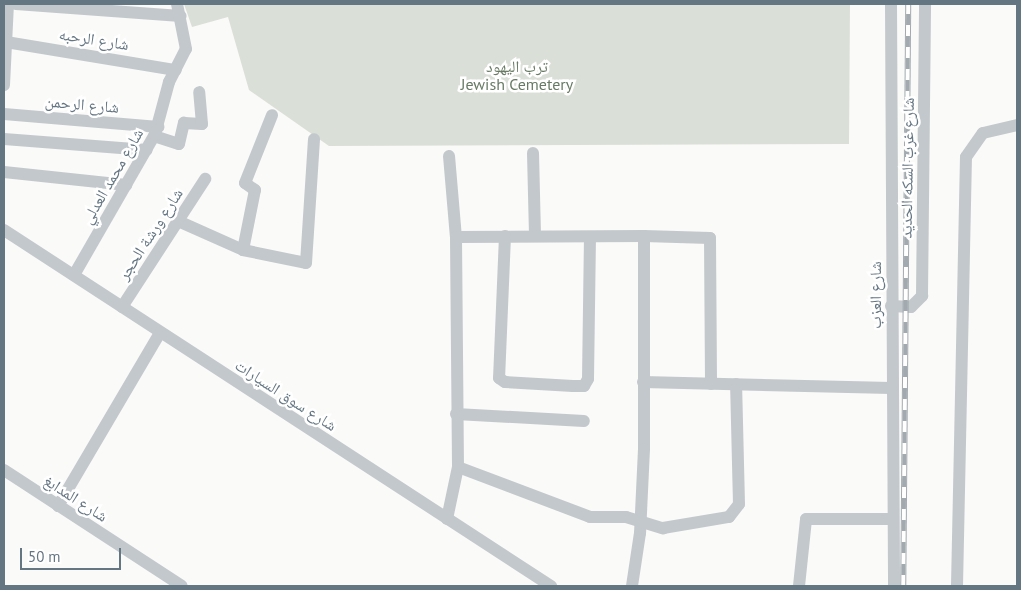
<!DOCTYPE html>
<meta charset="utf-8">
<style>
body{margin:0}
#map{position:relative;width:1021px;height:590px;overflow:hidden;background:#fafaf8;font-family:"PT Sans","Noto Naskh Arabic",sans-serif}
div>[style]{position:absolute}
.green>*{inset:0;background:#dadfd7}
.street>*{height:12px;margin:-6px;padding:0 6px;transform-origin:6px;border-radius:6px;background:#c3c8cc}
.rail>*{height:5.5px;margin-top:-2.75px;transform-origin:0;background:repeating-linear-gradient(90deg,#fff 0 11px,#a2aab0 0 22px);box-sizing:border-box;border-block:1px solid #a2aab0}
span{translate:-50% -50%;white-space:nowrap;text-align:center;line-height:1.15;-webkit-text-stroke:5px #fff;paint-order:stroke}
.street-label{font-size:16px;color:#657683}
.park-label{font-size:16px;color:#687a64}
.frame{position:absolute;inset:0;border:5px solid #657683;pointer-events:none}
.scale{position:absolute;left:20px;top:548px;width:101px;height:22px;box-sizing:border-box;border:2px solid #657683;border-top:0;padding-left:6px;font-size:15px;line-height:18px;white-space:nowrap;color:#657683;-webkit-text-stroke:4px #fff;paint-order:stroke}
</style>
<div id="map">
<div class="green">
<i style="clip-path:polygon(184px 4px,850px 4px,849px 144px,329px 146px,249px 90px,228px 17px,192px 27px)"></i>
</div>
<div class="street">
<i style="left:16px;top:4px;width:165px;rotate:4.2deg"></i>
<i style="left:891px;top:4px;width:582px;rotate:89.7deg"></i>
<i style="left:6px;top:42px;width:172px;rotate:9.4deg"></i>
<i style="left:4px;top:85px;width:81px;rotate:-87.2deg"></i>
<i style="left:4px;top:114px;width:155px;rotate:4.8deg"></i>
<i style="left:154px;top:136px;width:26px;rotate:18deg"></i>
<i style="left:179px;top:144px;width:22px;rotate:-77deg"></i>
<i style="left:184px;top:123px;width:18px;rotate:3deg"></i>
<i style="left:202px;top:124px;width:32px;rotate:-95deg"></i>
<i style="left:4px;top:139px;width:143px;rotate:4.4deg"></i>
<i style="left:533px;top:153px;width:83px;rotate:88.6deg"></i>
<i style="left:449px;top:156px;width:81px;rotate:85.1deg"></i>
<i style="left:456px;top:237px;width:188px;rotate:-0.3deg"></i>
<i style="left:644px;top:236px;width:213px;rotate:90deg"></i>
<i style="left:644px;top:449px;width:84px;rotate:92.7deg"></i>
<i style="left:640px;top:533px;width:54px;rotate:98.6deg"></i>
<i style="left:4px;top:172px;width:123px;rotate:6.1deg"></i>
<i style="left:178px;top:221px;width:71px;rotate:24deg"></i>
<i style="left:243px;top:250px;width:64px;rotate:11.7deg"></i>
<i style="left:306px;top:263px;width:124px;rotate:-86.3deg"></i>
<i style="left:4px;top:230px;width:653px;rotate:33.06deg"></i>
<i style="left:505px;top:236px;width:142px;rotate:92.4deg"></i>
<i style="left:499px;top:378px;width:7px;rotate:34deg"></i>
<i style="left:505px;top:382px;width:68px;rotate:3.4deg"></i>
<i style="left:573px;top:386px;width:11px"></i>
<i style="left:584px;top:386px;width:8px;rotate:-60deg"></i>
<i style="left:588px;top:379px;width:142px;rotate:-89.2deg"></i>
<i style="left:644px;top:236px;width:66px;rotate:1.7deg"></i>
<i style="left:710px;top:238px;width:146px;rotate:89.6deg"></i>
<i style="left:243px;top:250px;width:61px;rotate:-78.7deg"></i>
<i style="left:255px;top:190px;width:12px;rotate:-145deg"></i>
<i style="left:245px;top:183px;width:73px;rotate:-68.3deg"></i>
<i style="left:74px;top:275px;width:163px;rotate:-60.1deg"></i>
<i style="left:155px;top:134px;width:54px;rotate:-74.9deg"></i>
<i style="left:169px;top:82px;width:37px;rotate:-63deg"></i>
<i style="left:186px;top:49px;width:46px;rotate:-101.3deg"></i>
<i style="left:891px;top:306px;width:20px;rotate:3deg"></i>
<i style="left:911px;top:307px;width:16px;rotate:-45deg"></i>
<i style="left:922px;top:296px;width:292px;rotate:-89.4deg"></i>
<i style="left:122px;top:307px;width:153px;rotate:-57deg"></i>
<i style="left:643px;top:382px;width:248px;rotate:1.4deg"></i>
<i style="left:456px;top:414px;width:128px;rotate:3.1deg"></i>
<i style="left:458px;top:467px;width:141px;rotate:20.7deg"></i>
<i style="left:590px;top:517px;width:36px"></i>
<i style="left:626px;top:517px;width:39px;rotate:17deg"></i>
<i style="left:663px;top:528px;width:67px;rotate:-9.5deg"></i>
<i style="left:729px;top:517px;width:16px;rotate:-52deg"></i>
<i style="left:739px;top:504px;width:120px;rotate:-91.4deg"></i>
<i style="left:4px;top:470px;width:212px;rotate:33.1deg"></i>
<i style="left:58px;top:506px;width:201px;rotate:-59.5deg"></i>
<i style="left:447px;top:519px;width:53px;rotate:-78.1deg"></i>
<i style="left:458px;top:467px;width:230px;rotate:-90.5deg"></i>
<i style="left:799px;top:586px;width:67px;rotate:-84deg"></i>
<i style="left:806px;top:519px;width:87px"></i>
<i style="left:957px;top:586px;width:429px;rotate:-88.8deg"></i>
<i style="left:966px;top:157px;width:29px;rotate:-55deg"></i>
<i style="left:983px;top:133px;width:35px;rotate:-13deg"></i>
</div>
<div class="rail">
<i style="left:903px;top:586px;width:582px;rotate:-89.51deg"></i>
</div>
<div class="street-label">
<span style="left:94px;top:39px;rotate:9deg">شارع الرحبه</span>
<span style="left:82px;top:104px;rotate:5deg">شارع الرحمن</span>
<span style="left:907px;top:168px;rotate:-89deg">شارع غرب السكه الحديد</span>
<span style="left:112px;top:176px;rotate:-60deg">شارع محمد العدلي</span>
<span style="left:150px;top:234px;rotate:-57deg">شارع ورشة الحجر</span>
<span style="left:875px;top:295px;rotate:-90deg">شارع العزب</span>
<span style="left:286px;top:395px;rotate:33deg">شارع سوق السيارات</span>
<span style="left:76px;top:498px;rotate:33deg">شارع المدابغ</span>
</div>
<div class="park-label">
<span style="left:517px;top:75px">ترب اليهود<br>Jewish Cemetery</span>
</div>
<div class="frame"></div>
<div class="scale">50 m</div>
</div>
